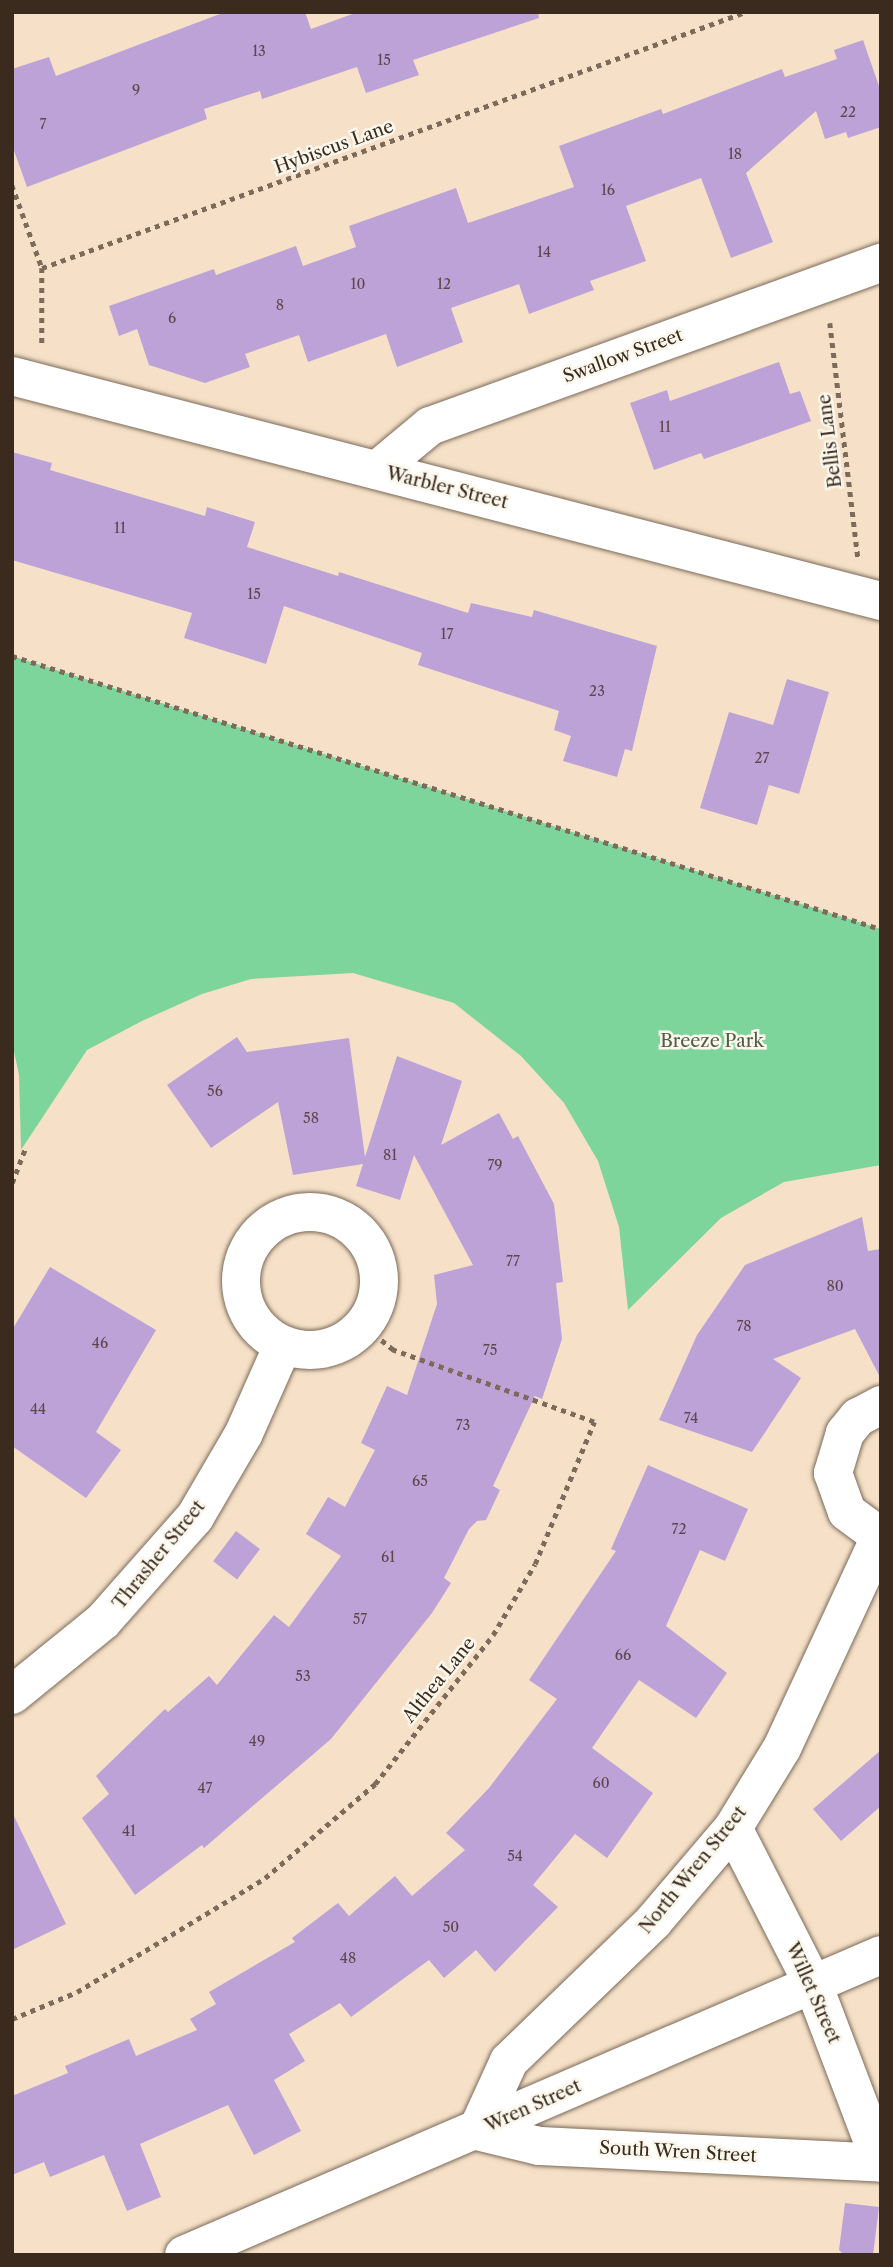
<!DOCTYPE html>
<style>
body{margin:0}
#map{position:relative;width:893px;height:2267px;overflow:hidden;background:#f6e1c8;font-family:"Libre Caslon Text",serif}
div>[style]{position:absolute}
.green>*{inset:0;background:#7dd59b}
.building>*{inset:0;background:#bda2d8;transform-origin:0 0}
.path>*{height:4.5px;margin-top:-2.25px;transform-origin:0;background:repeating-linear-gradient(90deg,#7c6a5a 0 5px,transparent 0 10px)}
.roads{filter:drop-shadow(0 0 2px #7c6a5a) drop-shadow(0 0 2px #7c6a5a)}
.street>*{height:38px;margin:-19px;padding:0 19px;transform-origin:19px;border-radius:19px;background:#fff}
.street>.ring{margin:-19px;padding:0;box-sizing:content-box;background:none;border:38px solid #fff;border-radius:50%}
span{translate:-50% -50%;white-space:nowrap;text-align:center;line-height:1.15;-webkit-text-stroke:5px #fbf7ec;paint-order:stroke}
.number-label{font-size:14px;color:#5c484c}
.number-label span{-webkit-text-stroke-width:0}
.street-label{font-size:18px;color:#3b2a1e}
.park-label{font-size:18px;color:#4f5d44}
.frame{position:absolute;inset:0;border:14px solid #3b2a1e;pointer-events:none}
</style>
<div id="map">
<div class="green">
<i style="clip-path:polygon(12px 656px,881px 929px,881px 1165px,784px 1182px,721px 1218px,628px 1310px,619px 1227px,598px 1161px,564px 1103px,521px 1056px,454px 1003px,353px 973px,251px 979px,202px 994px,142px 1021px,87px 1050px,21px 1150px,19px 1075px,12px 1042px)"></i>
</div>
<div class="building">
<i style="clip-path:polygon(225px 12px,305px 12px,311px 29px,358px 12px,538px 12px,539px 18px,413px 60px,419px 75px,366px 93px,357px 67px,262px 99px,260px 91px,204px 109px,207px 119px,27px 187px,12px 145px,12px 69px,49px 57px,56px 76px)"></i>
<i style="clip-path:polygon(863px 40px,881px 92px,881px 127px,848px 138px,846px 132px,825px 139px,816px 111px,746px 173px,773px 242px,731px 258px,701px 178px,626px 206px,646px 261px,590px 281px,594px 290px,529px 314px,519px 284px,451px 308px,463px 342px,397px 367px,386px 334px,308px 362px,299px 335px,245px 354px,250px 367px,205px 383px,149px 365px,137px 329px,119px 336px,109px 306px,214px 269px,216px 275px,296px 246px,303px 266px,356px 247px,349px 226px,456px 188px,468px 223px,574px 187px,559px 146px,661px 109px,663px 114px,782px 69px,785px 77px,837px 59px,834px 50px)"></i>
<i style="clip-path:polygon(779px 362px,790px 394px,800px 391px,811px 421px,704px 459px,701px 453px,654px 470px,630px 403px,667px 390px,670px 401px)"></i>
<i style="clip-path:polygon(12px 452px,52px 463px,50px 470px,205px 516px,207px 507px,255px 522px,247px 547px,338px 576px,339px 572px,468px 613px,471px 603px,532px 617px,534px 610px,657px 646px,632px 751px,625px 749px,617px 777px,563px 761px,571px 736px,554px 730px,559px 711px,418px 665px,422px 653px,284px 606px,266px 664px,184px 638px,192px 613px,12px 560px)"></i>
<i style="clip-path:polygon(787px 679px,829px 692px,799px 794px,769px 785px,757px 825px,700px 808px,729px 712px,773px 725px)"></i>
<i style="clip-path:polygon(237px 1037px,247px 1052px,349px 1038px,365px 1157px,397px 1056px,462px 1081px,441px 1145px,499px 1113px,513px 1139px,518px 1136px,554px 1204px,563px 1282px,556px 1283px,562px 1339px,542px 1399px,535px 1396px,493px 1486px,500px 1490px,486px 1520px,477px 1521px,469px 1529px,444px 1578px,451px 1583px,432px 1613px,331px 1739px,204px 1848px,202px 1845px,135px 1895px,82px 1818px,109px 1794px,96px 1776px,165px 1709px,168px 1712px,209px 1676px,217px 1685px,274px 1615px,289px 1627px,341px 1556px,306px 1534px,328px 1497px,345px 1507px,375px 1450px,361px 1443px,387px 1386px,407px 1395px,437px 1304px,434px 1275px,473px 1265px,414px 1155px,400px 1200px,356px 1186px,363px 1164px,293px 1175px,278px 1102px,211px 1148px,167px 1085px)"></i>
<i style="clip-path:polygon(862px 1217px,868px 1251px,881px 1249px,881px 1379px,855px 1329px,773px 1359px,801px 1378px,752px 1452px,659px 1420px,697px 1335px,745px 1265px)"></i>
<i style="clip-path:polygon(50px 1267px,156px 1330px,96px 1432px,121px 1450px,86px 1498px,12px 1446px,12px 1330px)"></i>
<i style="clip-path:polygon(648px 1465px,748px 1509px,725px 1561px,700px 1550px,666px 1626px,727px 1673px,696px 1718px,639px 1680px,592px 1748px,653px 1793px,607px 1858px,575px 1834px,533px 1885px,558px 1907px,495px 1972px,476px 1950px,444px 1978px,429px 1960px,351px 2017px,340px 2003px,289px 2034px,305px 2061px,274px 2080px,301px 2131px,254px 2155px,228px 2105px,140px 2144px,161px 2197px,127px 2211px,104px 2155px,50px 2177px,44px 2162px,12px 2175px,12px 2096px,68px 2073px,65px 2066px,129px 2039px,136px 2056px,197px 2030px,190px 2019px,216px 2004px,209px 1992px,295px 1942px,292px 1938px,338px 1903px,349px 1916px,395px 1876px,412px 1896px,465px 1850px,446px 1833px,489px 1788px,557px 1699px,529px 1680px,616px 1551px,611px 1549px)"></i>
<i style="left:236px;top:1531px;width:30px;height:38px;rotate:37deg"></i>
<i style="clip-path:polygon(881px 1750px,881px 1806px,841px 1841px,813px 1809px)"></i>
<i style="clip-path:polygon(12px 1812px,66px 1924px,12px 1950px)"></i>
<i style="clip-path:polygon(845px 2203px,879px 2207px,873px 2255px,844px 2255px,839px 2250px)"></i>
</div>
<div class="path">
<i style="left:12px;top:185px;width:88px;rotate:70.1deg"></i>
<i style="left:42px;top:268px;width:79px;rotate:90deg"></i>
<i style="left:42px;top:268px;width:748px;rotate:-20.01deg"></i>
<i style="left:830px;top:323px;width:236px;rotate:83.2deg"></i>
<i style="left:12px;top:656px;width:911px;rotate:17.44deg"></i>
<i style="left:12px;top:1183px;width:39px;rotate:-69deg"></i>
<i style="left:12px;top:2019px;width:70px;rotate:-22.6deg"></i>
<i style="left:77px;top:1992px;width:220px;rotate:-31.2deg"></i>
<i style="left:265px;top:1878px;width:145px;rotate:-40.5deg"></i>
<i style="left:375px;top:1784px;width:190px;rotate:-51.6deg"></i>
<i style="left:493px;top:1635px;width:82px;rotate:-59.4deg"></i>
<i style="left:535px;top:1564px;width:154px;rotate:-67.4deg"></i>
<i style="left:594px;top:1422px;width:214px;rotate:-160.3deg"></i>
<i style="left:393px;top:1350px;width:38px;rotate:-141deg"></i>
</div>
<div class="roads">
<div class="street">
<i style="left:12px;top:376px;width:898px;rotate:14.52deg"></i>
<i style="left:377px;top:470px;width:69px;rotate:-39.7deg"></i>
<i style="left:430px;top:426px;width:480px;rotate:-19.9deg"></i>
<i class="ring" style="left:241px;top:1212px;width:100px;height:100px"></i>
<i style="left:881px;top:1405px;width:26px;rotate:152deg"></i>
<i style="left:858px;top:1417px;width:21px;rotate:129deg"></i>
<i style="left:845px;top:1433px;width:42px;rotate:106.7deg"></i>
<i style="left:833px;top:1473px;width:41px;rotate:70.3deg"></i>
<i style="left:847px;top:1512px;width:42px;rotate:36.3deg"></i>
<i style="left:880px;top:1537px;width:233px;rotate:114.9deg"></i>
<i style="left:782px;top:1748px;width:94px;rotate:121.5deg"></i>
<i style="left:733px;top:1828px;width:123px;rotate:130.4deg"></i>
<i style="left:653px;top:1922px;width:200px;rotate:136deg"></i>
<i style="left:509px;top:2061px;width:77px;rotate:114.6deg"></i>
<i style="left:477px;top:2131px;width:64px;rotate:13.6deg"></i>
<i style="left:539px;top:2146px;width:342px;rotate:2.8deg"></i>
<i style="left:12px;top:1695px;width:117px;rotate:-39.1deg"></i>
<i style="left:103px;top:1621px;width:139px;rotate:-48.5deg"></i>
<i style="left:195px;top:1517px;width:97px;rotate:-59.7deg"></i>
<i style="left:244px;top:1433px;width:96px;rotate:-66.1deg"></i>
<i style="left:733px;top:1828px;width:175px;rotate:62.9deg"></i>
<i style="left:813px;top:1984px;width:191px;rotate:69.2deg"></i>
<i style="left:184px;top:2255px;width:759px;rotate:-23.29deg"></i>
</div>
</div>
<div class="number-label">
<span style="left:259px;top:51px">13</span>
<span style="left:384px;top:60px">15</span>
<span style="left:136px;top:90px">9</span>
<span style="left:848px;top:112px">22</span>
<span style="left:43px;top:124px">7</span>
<span style="left:735px;top:154px">18</span>
<span style="left:608px;top:190px">16</span>
<span style="left:544px;top:252px">14</span>
<span style="left:358px;top:284px">10</span>
<span style="left:444px;top:284px">12</span>
<span style="left:280px;top:305px">8</span>
<span style="left:172px;top:318px">6</span>
<span style="left:665px;top:427px">11</span>
<span style="left:120px;top:528px">11</span>
<span style="left:254px;top:594px">15</span>
<span style="left:447px;top:634px">17</span>
<span style="left:597px;top:691px">23</span>
<span style="left:762px;top:758px">27</span>
<span style="left:215px;top:1091px">56</span>
<span style="left:311px;top:1118px">58</span>
<span style="left:390px;top:1155px">81</span>
<span style="left:495px;top:1165px">79</span>
<span style="left:513px;top:1261px">77</span>
<span style="left:835px;top:1286px">80</span>
<span style="left:744px;top:1326px">78</span>
<span style="left:100px;top:1343px">46</span>
<span style="left:490px;top:1350px">75</span>
<span style="left:38px;top:1409px">44</span>
<span style="left:691px;top:1418px">74</span>
<span style="left:463px;top:1425px">73</span>
<span style="left:420px;top:1481px">65</span>
<span style="left:679px;top:1529px">72</span>
<span style="left:388px;top:1557px">61</span>
<span style="left:360px;top:1619px">57</span>
<span style="left:623px;top:1655px">66</span>
<span style="left:303px;top:1676px">53</span>
<span style="left:257px;top:1741px">49</span>
<span style="left:601px;top:1783px">60</span>
<span style="left:205px;top:1788px">47</span>
<span style="left:129px;top:1831px">41</span>
<span style="left:515px;top:1856px">54</span>
<span style="left:451px;top:1927px">50</span>
<span style="left:348px;top:1958px">48</span>
</div>
<div class="street-label">
<span style="left:334px;top:147px;rotate:-20deg">Hybiscus Lane</span>
<span style="left:623px;top:356px;rotate:-20deg">Swallow Street</span>
<span style="left:830px;top:441px;rotate:-97deg">Bellis Lane</span>
<span style="left:447px;top:488px;rotate:14deg">Warbler Street</span>
<span style="left:159px;top:1555px;rotate:-51deg">Thrasher Street</span>
<span style="left:439px;top:1680px;rotate:-51deg">Althea Lane</span>
<span style="left:693px;top:1870px;rotate:-51deg">North Wren Street</span>
<span style="left:813px;top:1993px;rotate:66deg">Willet Street</span>
<span style="left:533px;top:2106px;rotate:-24deg">Wren Street</span>
<span style="left:678px;top:2152px;rotate:3deg">South Wren Street</span>
</div>
<div class="park-label">
<span style="left:712px;top:1041px">Breeze Park</span>
</div>
<div class="frame"></div>
</div>
